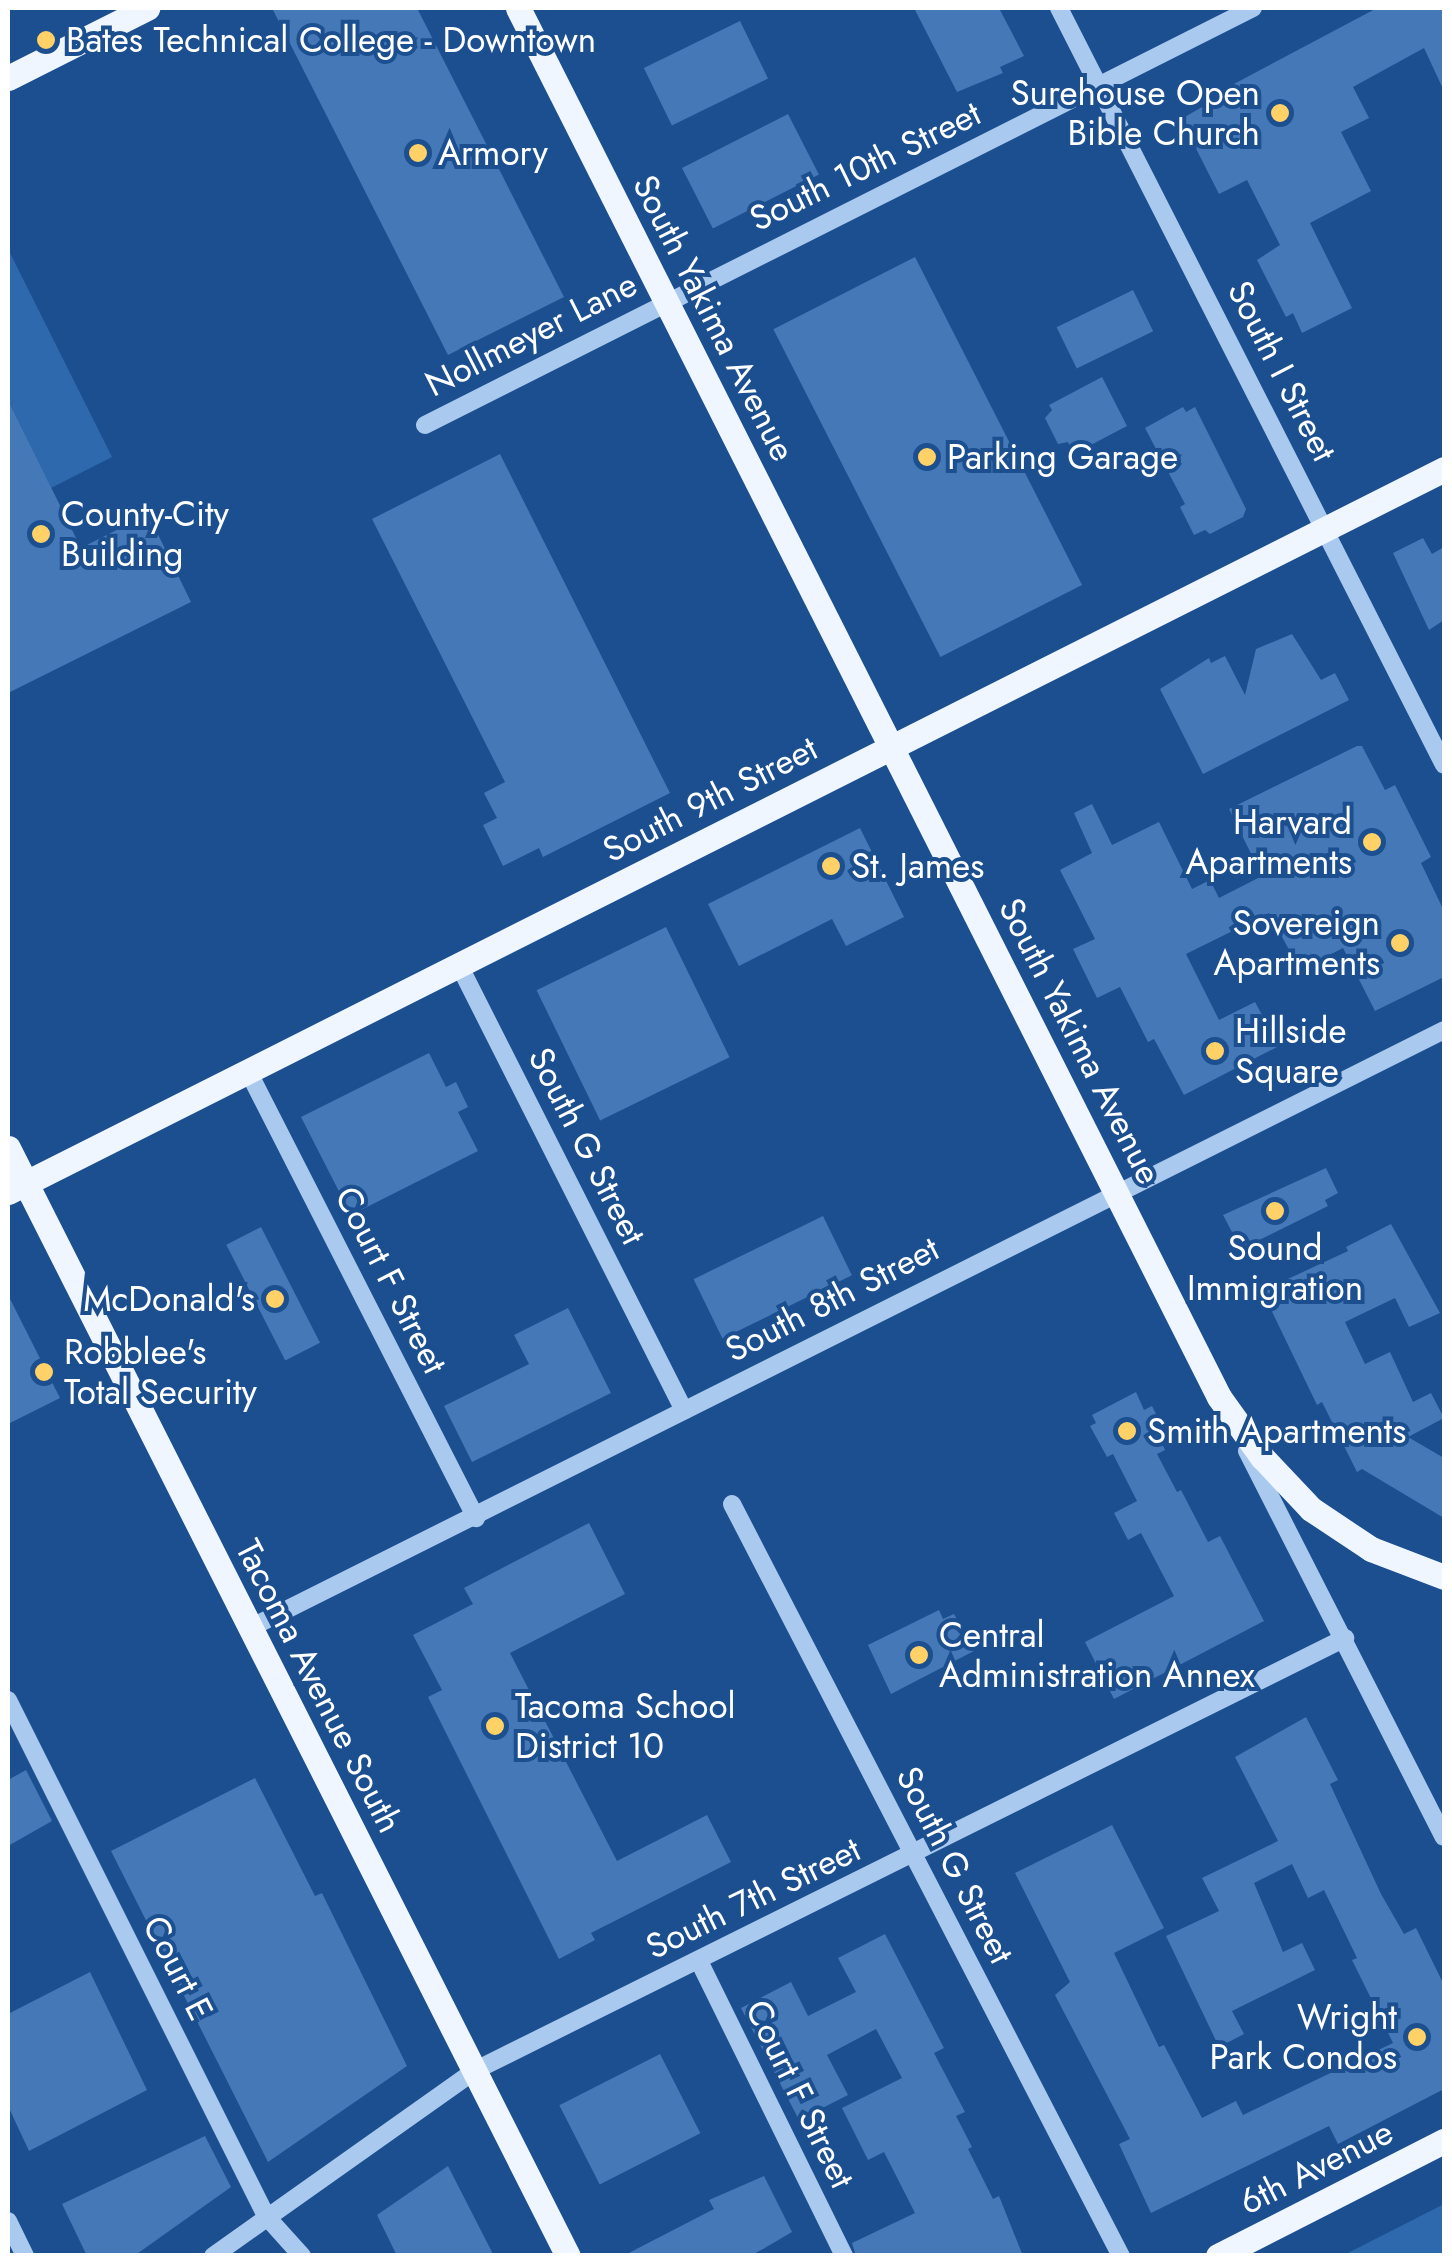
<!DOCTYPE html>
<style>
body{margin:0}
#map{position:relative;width:1452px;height:2263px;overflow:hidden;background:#1b4f8f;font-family:Jost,sans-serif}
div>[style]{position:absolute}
.green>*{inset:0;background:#2e69ad}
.building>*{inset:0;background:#4478b7;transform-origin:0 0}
.minor>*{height:18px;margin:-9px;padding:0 9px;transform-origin:9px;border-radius:9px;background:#a9c9ee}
.major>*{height:25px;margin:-12.5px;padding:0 12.5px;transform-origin:12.5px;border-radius:12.5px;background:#f0f6ff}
.dots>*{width:28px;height:28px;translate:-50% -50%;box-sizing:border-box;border:5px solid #1b4f8f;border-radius:50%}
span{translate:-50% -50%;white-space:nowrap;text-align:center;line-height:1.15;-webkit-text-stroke:8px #1b4f8f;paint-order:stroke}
.poi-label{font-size:35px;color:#fff}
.left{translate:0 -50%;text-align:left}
.right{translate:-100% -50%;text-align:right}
.street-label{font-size:35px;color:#fff}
.frame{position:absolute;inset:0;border:10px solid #fff;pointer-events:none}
</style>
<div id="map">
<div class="green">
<i style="clip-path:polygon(8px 249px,112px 457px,51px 488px,8px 400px)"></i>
<i style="clip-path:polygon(1444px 2204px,1444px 2255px,1344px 2255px)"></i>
</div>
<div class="building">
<i style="clip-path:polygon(272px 8px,417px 8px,564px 297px,448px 355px)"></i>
<i style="clip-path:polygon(914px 8px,999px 8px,1024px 56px,1000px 67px,1003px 73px,957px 92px)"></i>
<i style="clip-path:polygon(1377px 8px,1444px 8px,1444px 91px,1424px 48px,1353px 87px,1369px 118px,1341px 132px,1371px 191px,1310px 223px,1352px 308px,1302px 333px,1293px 313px,1286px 317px,1257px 260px,1280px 245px,1247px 180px,1219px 194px,1181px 119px,1234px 89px,1232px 85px)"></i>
<i style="left:740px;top:21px;width:64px;height:107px;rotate:64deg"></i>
<i style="left:788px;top:114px;width:68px;height:119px;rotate:63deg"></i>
<i style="left:915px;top:257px;width:368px;height:159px;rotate:63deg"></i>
<i style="left:1133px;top:290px;width:46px;height:85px;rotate:64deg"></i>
<i style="clip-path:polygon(1102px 377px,1127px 426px,1085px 448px,1083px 445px,1072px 451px,1068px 442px,1058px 444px,1045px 418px,1052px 410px,1049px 405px)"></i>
<i style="clip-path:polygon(8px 400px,81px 548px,148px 514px,191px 602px,8px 693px)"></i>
<i style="clip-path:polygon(1183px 407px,1186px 412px,1195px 407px,1246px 509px,1243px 517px,1210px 534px,1205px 530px,1194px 535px,1180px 507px,1185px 504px,1145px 428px)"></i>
<i style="clip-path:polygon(500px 454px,670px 793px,543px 857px,539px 848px,503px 866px,483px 825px,497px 818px,484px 793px,505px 782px,372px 519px)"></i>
<i style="clip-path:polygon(1423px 538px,1432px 554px,1444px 547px,1444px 620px,1429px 630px,1393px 553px)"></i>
<i style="clip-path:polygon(1292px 634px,1321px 680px,1335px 673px,1349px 700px,1203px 774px,1160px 689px,1209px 658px,1211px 663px,1225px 656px,1245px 695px,1256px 649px)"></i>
<i style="clip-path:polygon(1357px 746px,1362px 746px,1385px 790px,1395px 785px,1431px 857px,1421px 863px,1444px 911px,1444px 977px,1375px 1011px,1343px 948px,1300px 970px,1269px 913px,1186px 954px,1219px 1020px,1255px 1002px,1279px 1046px,1184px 1095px,1154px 1039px,1148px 1042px,1120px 987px,1097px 998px,1073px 949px,1095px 939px,1060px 870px,1092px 853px,1074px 813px,1092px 804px,1112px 845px,1159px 822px,1192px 889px,1210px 880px,1219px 898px,1262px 876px,1229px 809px)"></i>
<i style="clip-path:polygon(860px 828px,904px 917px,846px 946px,832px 919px,739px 966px,708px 904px)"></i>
<i style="left:666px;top:927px;width:145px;height:144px;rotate:64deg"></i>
<i style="clip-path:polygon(429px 1053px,446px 1087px,456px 1082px,468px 1107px,458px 1112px,478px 1151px,351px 1215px,301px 1117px)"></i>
<i style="clip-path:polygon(1326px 1168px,1338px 1193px,1325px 1200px,1328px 1206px,1241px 1249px,1223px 1215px)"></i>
<i style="left:823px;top:1216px;width:66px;height:144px;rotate:64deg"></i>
<i style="clip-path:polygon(1391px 1224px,1440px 1313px,1409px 1327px,1395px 1298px,1345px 1322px,1365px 1364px,1390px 1352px,1413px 1402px,1431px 1393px,1444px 1418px,1408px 1437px,1444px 1458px,1444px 1518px,1362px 1469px,1357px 1472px,1322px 1402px,1317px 1405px,1262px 1291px,1348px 1251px,1346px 1247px)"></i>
<i style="left:261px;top:1227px;width:130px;height:39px;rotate:63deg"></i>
<i style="clip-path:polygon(8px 1295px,60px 1398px,8px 1424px)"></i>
<i style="clip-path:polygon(568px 1308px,611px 1393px,472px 1462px,444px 1406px,529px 1364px,514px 1335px)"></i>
<i style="clip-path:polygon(1136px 1392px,1144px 1410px,1152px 1406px,1164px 1430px,1157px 1433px,1165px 1450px,1157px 1454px,1177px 1492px,1181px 1490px,1208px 1542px,1220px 1536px,1264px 1621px,1114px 1699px,1085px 1642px,1174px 1596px,1141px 1533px,1128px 1540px,1114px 1513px,1137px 1501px,1113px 1454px,1107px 1457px,1090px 1426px,1096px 1423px,1092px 1415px)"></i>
<i style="clip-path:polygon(589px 1523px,625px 1594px,510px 1653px,617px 1861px,707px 1815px,731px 1862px,591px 1933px,595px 1940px,559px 1959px,428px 1697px,442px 1690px,413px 1635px,473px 1604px,464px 1588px)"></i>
<i style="clip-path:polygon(939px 1610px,943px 1619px,954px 1614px,974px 1651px,891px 1694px,868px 1645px)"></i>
<i style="clip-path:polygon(1306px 1717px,1338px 1780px,1330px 1784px,1381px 1894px,1404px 1934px,1416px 1928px,1444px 1985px,1444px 2089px,1338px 2144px,1329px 2126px,1151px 2213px,1119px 2144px,1130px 2139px,1055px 1995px,1070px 1982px,1015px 1873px,1112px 1825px,1164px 1928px,1114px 1953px,1159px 2047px,1164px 2045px,1202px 2118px,1236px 2101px,1243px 2115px,1393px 2043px,1352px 1960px,1357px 1958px,1324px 1890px,1308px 1898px,1292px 1864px,1254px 1883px,1283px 1952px,1302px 1943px,1315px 1970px,1232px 2011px,1244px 2034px,1219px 2047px,1166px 1936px,1219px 1911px,1202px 1878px,1278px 1841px,1235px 1757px)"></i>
<i style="clip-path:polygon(26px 1770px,52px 1821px,8px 1846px,8px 1780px)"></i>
<i style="clip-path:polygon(255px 1778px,315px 1896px,322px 1893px,407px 2066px,268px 2162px,111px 1851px)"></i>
<i style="clip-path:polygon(885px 1934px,944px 2048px,934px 2053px,965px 2112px,956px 2116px,972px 2147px,968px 2149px,993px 2199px,999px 2196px,1023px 2256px,856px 2256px,852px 2243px,915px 2213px,884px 2152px,868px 2160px,842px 2108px,902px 2078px,876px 2029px,827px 2055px,848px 2095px,799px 2120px,741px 2008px,791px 1982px,808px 2016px,856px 1992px,838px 1958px)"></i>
<i style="clip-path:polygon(90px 1972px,147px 2090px,29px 2151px,8px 2106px,8px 2014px)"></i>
<i style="left:660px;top:2054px;width:89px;height:113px;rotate:63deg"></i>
<i style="clip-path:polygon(205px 2136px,231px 2187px,134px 2256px,87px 2256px,62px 2204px)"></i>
<i style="clip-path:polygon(448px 2166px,494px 2256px,397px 2256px,377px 2215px)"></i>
<i style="clip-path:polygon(764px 2176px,792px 2232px,763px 2249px,750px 2256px,623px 2256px,714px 2209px,709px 2200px)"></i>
</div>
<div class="minor">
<i style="left:1059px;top:8px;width:849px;rotate:63.04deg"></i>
<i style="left:425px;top:425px;width:927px;rotate:-26.73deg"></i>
<i style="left:459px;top:965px;width:499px;rotate:63.2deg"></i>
<i style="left:248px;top:1071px;width:502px;rotate:62.98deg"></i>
<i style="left:1247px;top:1451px;width:433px;rotate:63deg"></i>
<i style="left:732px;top:1504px;width:847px;rotate:62.65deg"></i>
<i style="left:250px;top:1628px;width:1335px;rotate:-26.6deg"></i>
<i style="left:8px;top:1700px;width:577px;rotate:63.43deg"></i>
<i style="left:266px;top:2216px;width:54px;rotate:48deg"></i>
<i style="left:699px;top:1961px;width:329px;rotate:63.8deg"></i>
<i style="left:8px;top:2221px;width:39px;rotate:64deg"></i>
<i style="left:213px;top:2256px;width:320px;rotate:-35.3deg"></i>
<i style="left:474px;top:2071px;width:973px;rotate:-26.43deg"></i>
</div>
<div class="major">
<i style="left:518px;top:8px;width:1556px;rotate:63.22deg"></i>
<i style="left:1219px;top:1397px;width:74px;rotate:54.4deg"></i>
<i style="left:1262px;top:1457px;width:71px;rotate:46.7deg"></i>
<i style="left:1311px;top:1509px;width:72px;rotate:33.7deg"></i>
<i style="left:1371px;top:1549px;width:78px;rotate:21deg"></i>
<i style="left:8px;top:78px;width:156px;rotate:-26.7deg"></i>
<i style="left:8px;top:1148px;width:1241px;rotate:63.19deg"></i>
<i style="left:8px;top:1192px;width:1608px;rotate:-26.72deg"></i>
<i style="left:1218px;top:2256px;width:254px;rotate:-27deg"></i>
</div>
<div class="dots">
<i style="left:46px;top:40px;background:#ffd166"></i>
<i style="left:1280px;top:113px;background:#ffd166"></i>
<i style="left:418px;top:153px;background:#ffd166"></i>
<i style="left:927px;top:457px;background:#ffd166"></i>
<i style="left:41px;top:534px;background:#ffd166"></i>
<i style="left:1372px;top:842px;background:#ffd166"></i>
<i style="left:831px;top:866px;background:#ffd166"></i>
<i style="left:1400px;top:943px;background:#ffd166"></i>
<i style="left:1215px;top:1051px;background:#ffd166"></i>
<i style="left:1275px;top:1211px;background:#ffd166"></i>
<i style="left:275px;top:1299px;background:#ffd166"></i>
<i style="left:44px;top:1372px;background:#ffd166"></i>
<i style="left:1127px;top:1431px;background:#ffd166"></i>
<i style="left:919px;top:1655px;background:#ffd166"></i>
<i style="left:495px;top:1726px;background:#ffd166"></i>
<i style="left:1417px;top:2037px;background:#ffd166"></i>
</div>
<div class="poi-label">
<span class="left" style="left:66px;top:40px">Bates Technical College - Downtown</span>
<span class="right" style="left:1260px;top:113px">Surehouse Open<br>Bible Church</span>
<span class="left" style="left:438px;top:153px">Armory</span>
<span class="left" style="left:947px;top:457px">Parking Garage</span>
<span class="left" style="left:61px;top:534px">County-City<br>Building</span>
<span class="right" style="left:1352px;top:842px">Harvard<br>Apartments</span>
<span class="left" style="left:851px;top:866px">St. James</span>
<span class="right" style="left:1380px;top:943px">Sovereign<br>Apartments</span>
<span class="left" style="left:1235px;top:1051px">Hillside<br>Square</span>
<span style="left:1275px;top:1268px">Sound<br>Immigration</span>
<span class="right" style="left:255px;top:1299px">McDonald's</span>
<span class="left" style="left:64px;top:1372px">Robblee's<br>Total Security</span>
<span class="left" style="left:1147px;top:1431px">Smith Apartments</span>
<span class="left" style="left:939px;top:1655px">Central<br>Administration Annex</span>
<span class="left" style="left:515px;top:1726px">Tacoma School<br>District 10</span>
<span class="right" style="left:1397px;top:2037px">Wright<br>Park Condos</span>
</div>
<div class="street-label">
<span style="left:865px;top:166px;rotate:-26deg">South 10th Street</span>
<span style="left:714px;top:318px;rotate:63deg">South Yakima Avenue</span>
<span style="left:531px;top:334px;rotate:-27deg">Nollmeyer Lane</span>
<span style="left:1282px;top:371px;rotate:63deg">South I Street</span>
<span style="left:710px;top:799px;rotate:-27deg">South 9th Street</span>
<span style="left:1080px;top:1041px;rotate:63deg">South Yakima Avenue</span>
<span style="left:587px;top:1146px;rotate:63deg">South G Street</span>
<span style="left:391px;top:1280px;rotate:63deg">Court F Street</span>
<span style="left:832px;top:1299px;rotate:-27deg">South 8th Street</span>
<span style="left:319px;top:1686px;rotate:63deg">Tacoma Avenue South</span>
<span style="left:955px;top:1865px;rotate:63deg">South G Street</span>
<span style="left:753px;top:1898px;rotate:-26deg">South 7th Street</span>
<span style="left:178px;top:1968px;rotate:63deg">Court E</span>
<span style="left:800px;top:2094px;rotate:64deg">Court F Street</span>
<span style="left:1316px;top:2167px;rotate:-27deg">6th Avenue</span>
</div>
<div class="frame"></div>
</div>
